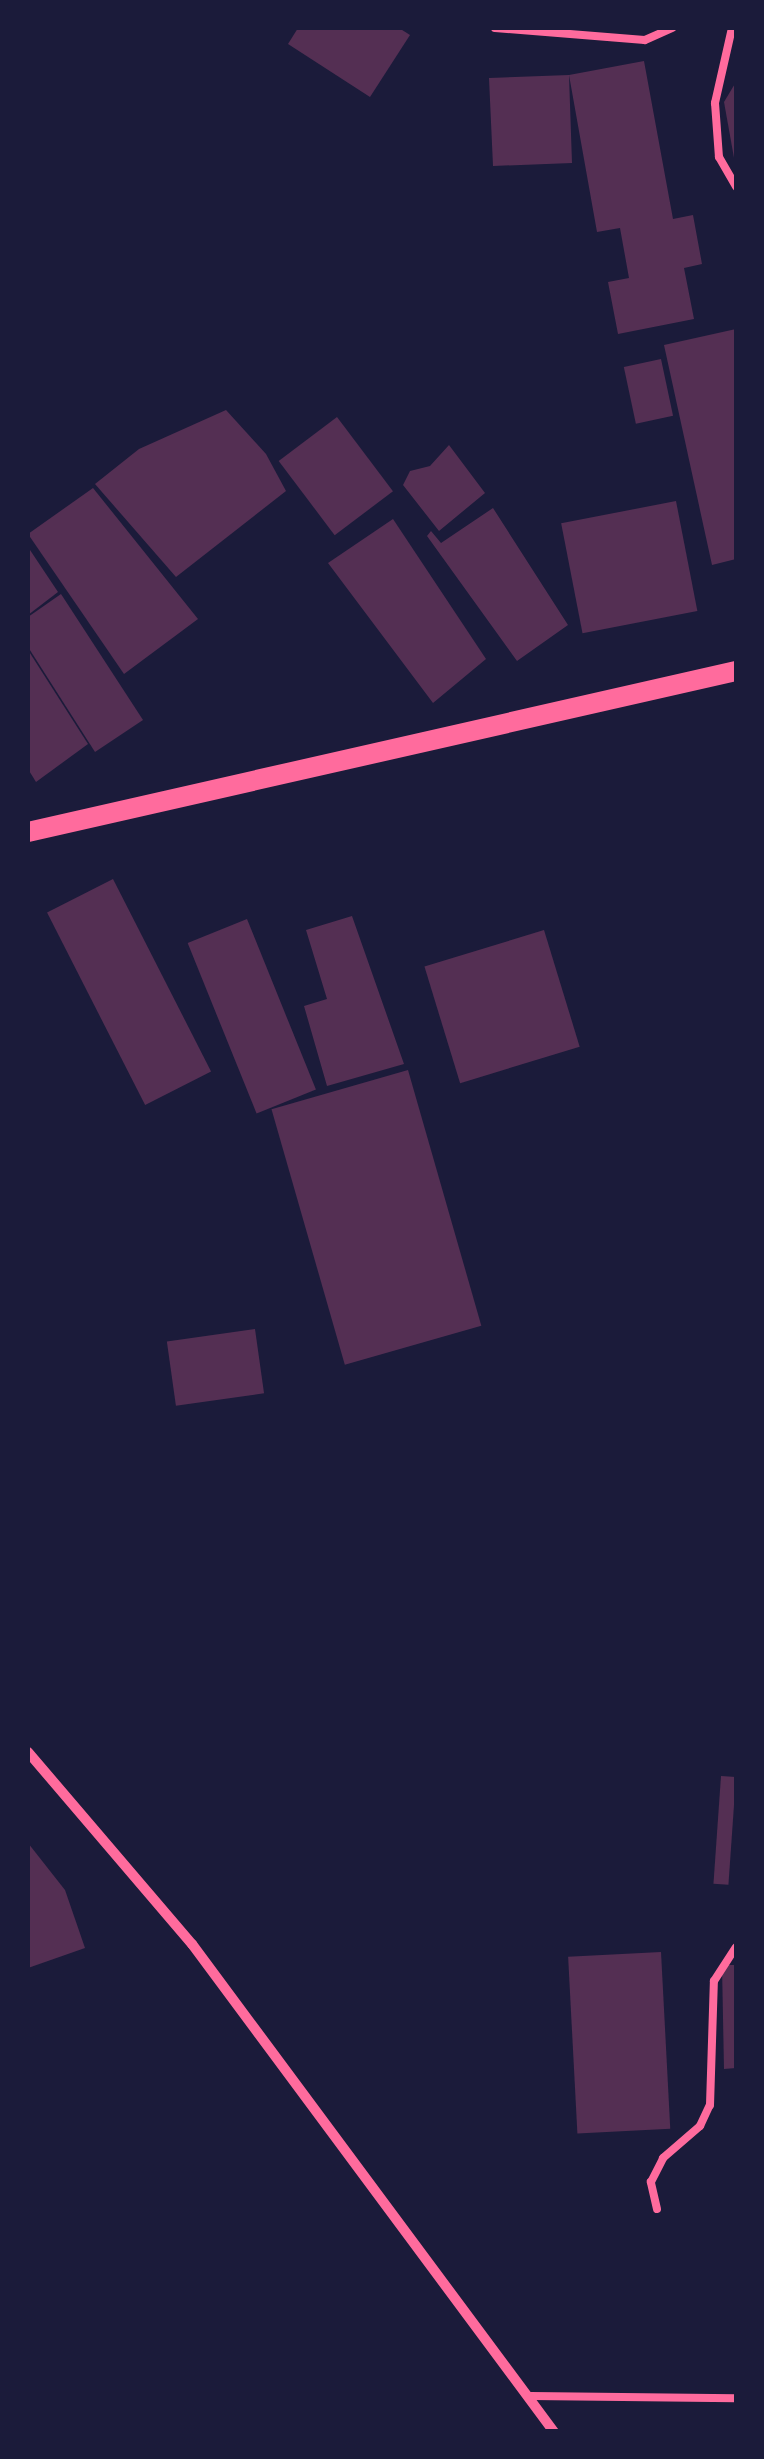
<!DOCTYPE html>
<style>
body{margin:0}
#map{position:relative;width:764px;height:2459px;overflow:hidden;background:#1b1b3a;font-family:Roboto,sans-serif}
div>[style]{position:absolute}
.building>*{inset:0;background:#542f53;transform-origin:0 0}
.service>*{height:8px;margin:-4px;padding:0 4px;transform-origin:4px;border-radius:4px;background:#ff6b9d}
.minor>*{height:10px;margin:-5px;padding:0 5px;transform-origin:5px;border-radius:5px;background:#ff6b9d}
.secondary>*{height:20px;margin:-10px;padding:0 10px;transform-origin:10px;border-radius:10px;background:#ff6b9d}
span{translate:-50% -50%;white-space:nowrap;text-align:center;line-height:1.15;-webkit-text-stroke:10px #1b1b3a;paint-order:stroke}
.frame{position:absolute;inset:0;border:30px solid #1b1b3a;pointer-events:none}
</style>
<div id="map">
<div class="building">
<i style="clip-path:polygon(298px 28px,399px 28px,410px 35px,370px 97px,288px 44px)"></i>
<i style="clip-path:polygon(644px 61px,673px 219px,693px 215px,702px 264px,684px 268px,694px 319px,618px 334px,608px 282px,629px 278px,620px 228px,597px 232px,569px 75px,572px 163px,493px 166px,489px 78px,569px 75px)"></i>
<i style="clip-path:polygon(736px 82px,736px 169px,724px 102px)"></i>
<i style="clip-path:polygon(736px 329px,736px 559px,712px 565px,664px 345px)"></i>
<i style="left:661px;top:359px;width:58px;height:38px;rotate:78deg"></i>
<i style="clip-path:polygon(226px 410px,266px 454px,286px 491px,176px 577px,95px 484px,139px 449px)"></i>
<i style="left:337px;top:417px;width:93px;height:73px;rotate:53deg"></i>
<i style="clip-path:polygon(449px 445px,485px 493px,439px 531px,403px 485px,410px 471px,430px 466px)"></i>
<i style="clip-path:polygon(93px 488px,198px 619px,124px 674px,28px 534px)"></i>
<i style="left:676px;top:501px;width:112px;height:117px;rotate:79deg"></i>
<i style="clip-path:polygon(493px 508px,568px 625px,517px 661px,427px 536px,431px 531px,441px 543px)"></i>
<i style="clip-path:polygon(393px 519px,486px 659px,433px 703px,328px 563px)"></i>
<i style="clip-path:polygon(28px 547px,58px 592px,28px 615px)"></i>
<i style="clip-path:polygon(61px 594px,143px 720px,95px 752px,28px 647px,28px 617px)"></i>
<i style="clip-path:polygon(28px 650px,88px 744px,36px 782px,28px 769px)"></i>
<i style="left:113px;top:879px;width:216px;height:74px;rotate:63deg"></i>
<i style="clip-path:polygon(352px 916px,404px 1064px,327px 1086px,304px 1006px,327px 999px,306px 930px)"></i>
<i style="left:247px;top:919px;width:184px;height:64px;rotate:68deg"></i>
<i style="left:544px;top:930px;width:122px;height:125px;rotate:73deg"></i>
<i style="left:408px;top:1070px;width:266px;height:142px;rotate:74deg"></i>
<i style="left:255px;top:1329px;width:65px;height:89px;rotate:82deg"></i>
<i style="left:721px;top:1776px;width:15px;height:108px;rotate:4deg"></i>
<i style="clip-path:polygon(28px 1843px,65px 1890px,85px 1948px,28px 1968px)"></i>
<i style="left:661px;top:1952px;width:177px;height:93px;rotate:87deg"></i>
<i style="clip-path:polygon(722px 1965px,736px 1965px,736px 2068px,724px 2069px)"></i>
</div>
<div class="service">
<i style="left:495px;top:28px;width:150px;rotate:4.6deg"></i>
<i style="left:645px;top:40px;width:30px;rotate:-24deg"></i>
<i style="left:732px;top:28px;width:77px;rotate:102.8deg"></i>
<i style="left:715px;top:103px;width:54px;rotate:85.8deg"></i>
<i style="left:719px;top:157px;width:34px;rotate:60deg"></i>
<i style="left:657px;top:2209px;width:28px;rotate:-103deg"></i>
<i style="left:651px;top:2182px;width:27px;rotate:-63deg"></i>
<i style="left:663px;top:2158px;width:49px;rotate:-40.9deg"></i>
<i style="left:700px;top:2126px;width:23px;rotate:-65deg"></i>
<i style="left:710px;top:2105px;width:124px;rotate:-88.2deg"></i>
<i style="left:714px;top:1981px;width:40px;rotate:-57.1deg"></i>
<i style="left:531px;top:2396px;width:205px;rotate:0.6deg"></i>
</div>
<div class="minor">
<i style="left:28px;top:1752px;width:253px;rotate:49.5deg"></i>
<i style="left:192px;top:1944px;width:608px;rotate:53.43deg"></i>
</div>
<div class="secondary">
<i style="left:28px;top:832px;width:726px;rotate:-12.81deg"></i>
</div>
<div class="frame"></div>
</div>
